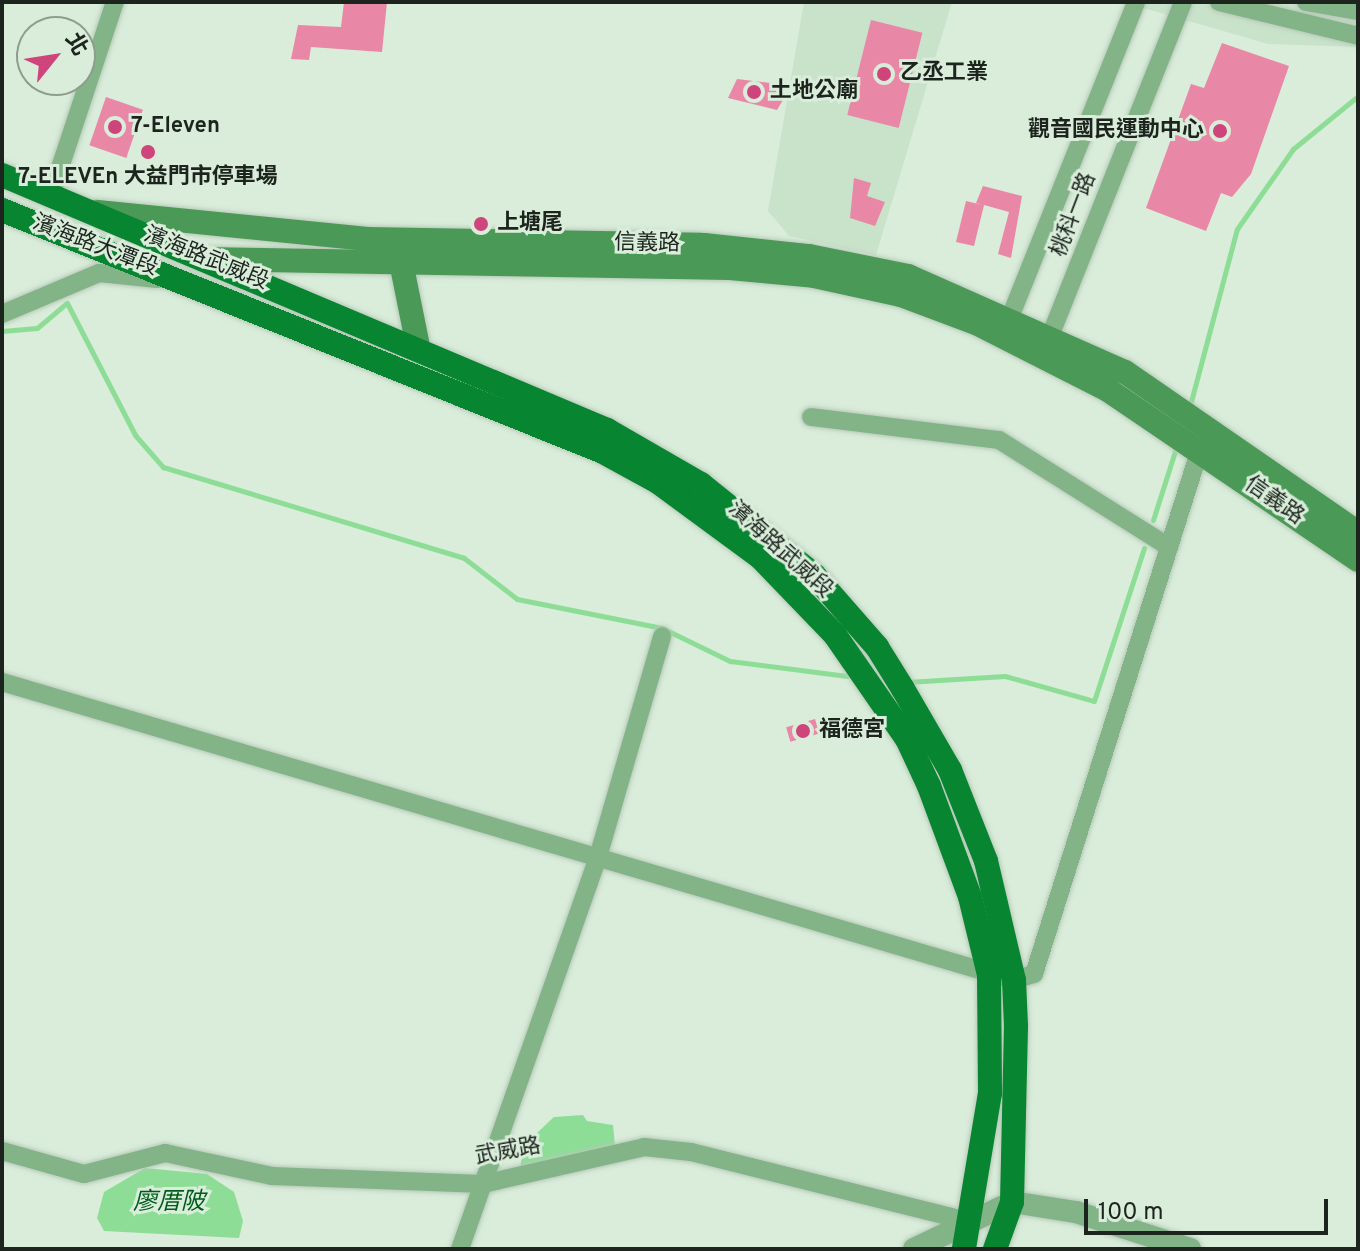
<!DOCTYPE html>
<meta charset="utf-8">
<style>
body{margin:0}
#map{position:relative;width:1360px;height:1251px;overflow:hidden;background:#d9edda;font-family:Overpass,"Noto Sans TC",sans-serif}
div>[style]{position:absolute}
.built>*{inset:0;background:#c9e3cb}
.water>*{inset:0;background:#8ddd97}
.stream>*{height:5px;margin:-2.5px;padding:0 2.5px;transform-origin:2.5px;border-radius:2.5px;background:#8ddd97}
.building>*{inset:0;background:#e987a7;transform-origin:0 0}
.roads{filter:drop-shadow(0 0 2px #b7c9b8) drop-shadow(0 0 2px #b7c9b8)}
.minor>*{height:18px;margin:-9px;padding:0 9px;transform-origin:9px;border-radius:9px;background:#82b487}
.tertiary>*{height:22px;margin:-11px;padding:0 11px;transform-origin:11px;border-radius:11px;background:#82b487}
.secondary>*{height:24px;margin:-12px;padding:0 12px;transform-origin:12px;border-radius:12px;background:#4a9957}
.primary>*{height:24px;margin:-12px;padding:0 12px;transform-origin:12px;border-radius:12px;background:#078530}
.dots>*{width:22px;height:22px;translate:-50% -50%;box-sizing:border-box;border:4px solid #d9edda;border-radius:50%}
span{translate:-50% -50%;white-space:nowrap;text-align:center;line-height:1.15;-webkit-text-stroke:6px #d9edda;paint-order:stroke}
.poi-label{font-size:22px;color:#1c241d;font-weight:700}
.left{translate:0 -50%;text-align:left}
.right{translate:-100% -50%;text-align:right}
.street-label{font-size:22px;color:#1c241d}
.water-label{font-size:24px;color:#005c1d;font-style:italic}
.frame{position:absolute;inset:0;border:4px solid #1c241d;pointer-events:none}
.north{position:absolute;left:16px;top:16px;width:80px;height:80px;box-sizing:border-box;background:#d9edda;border:2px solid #8d9d8e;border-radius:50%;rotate:60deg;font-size:22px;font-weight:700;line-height:32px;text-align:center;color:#1c241d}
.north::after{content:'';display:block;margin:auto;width:28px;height:36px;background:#cf447b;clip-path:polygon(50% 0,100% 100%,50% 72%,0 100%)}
.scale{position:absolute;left:1084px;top:1199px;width:244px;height:36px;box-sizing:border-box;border:4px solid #1c241d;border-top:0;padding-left:10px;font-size:24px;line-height:28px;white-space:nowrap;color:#1c241d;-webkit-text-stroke:6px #d9edda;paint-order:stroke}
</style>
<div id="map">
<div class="built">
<i style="clip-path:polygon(804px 2px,952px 2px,876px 255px,789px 236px,768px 211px)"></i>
<i style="clip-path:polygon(1123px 2px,1358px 2px,1358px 47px,1268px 44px)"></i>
</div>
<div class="water">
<i style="clip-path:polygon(583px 1115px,587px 1121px,613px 1125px,615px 1146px,520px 1168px,524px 1145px,554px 1117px)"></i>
<i style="clip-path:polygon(145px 1168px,207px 1174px,234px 1192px,243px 1221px,239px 1238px,104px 1231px,97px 1218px,104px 1192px)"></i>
</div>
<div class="stream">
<i style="left:2px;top:331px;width:35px;rotate:-5deg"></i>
<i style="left:37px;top:328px;width:39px;rotate:-40deg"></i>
<i style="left:67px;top:303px;width:148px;rotate:62.7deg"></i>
<i style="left:135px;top:435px;width:43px;rotate:48.8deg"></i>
<i style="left:163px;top:467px;width:314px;rotate:16.8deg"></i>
<i style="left:464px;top:558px;width:67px;rotate:37.7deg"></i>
<i style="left:517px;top:599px;width:148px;rotate:11.3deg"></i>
<i style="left:662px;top:628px;width:76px;rotate:25.9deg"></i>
<i style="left:730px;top:661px;width:118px;rotate:7.3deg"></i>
<i style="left:1189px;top:409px;width:186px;rotate:-75.1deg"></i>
<i style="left:1237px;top:229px;width:98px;rotate:-55deg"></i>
<i style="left:1293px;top:149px;width:84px;rotate:-39.2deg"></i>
<i style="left:1153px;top:520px;width:79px;rotate:-72.3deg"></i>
<i style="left:907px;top:682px;width:98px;rotate:-3.5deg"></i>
<i style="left:1005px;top:676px;width:92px;rotate:15.7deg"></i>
<i style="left:1094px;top:701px;width:161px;rotate:-71.9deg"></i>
</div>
<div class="building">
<i style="clip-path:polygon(344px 2px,387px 2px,382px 52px,311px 47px,309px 60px,291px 59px,298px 25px,341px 27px)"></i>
<i style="left:871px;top:20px;width:53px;height:98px;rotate:14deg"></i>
<i style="clip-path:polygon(1222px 43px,1289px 66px,1251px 174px,1232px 197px,1221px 193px,1206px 231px,1146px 208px,1191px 84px,1204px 88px)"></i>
<i style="clip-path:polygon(737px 79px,771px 83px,783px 100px,777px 110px,728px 98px)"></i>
<i style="left:106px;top:97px;width:39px;height:51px;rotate:19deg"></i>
<i style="clip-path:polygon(854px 178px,871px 183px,867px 196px,885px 202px,875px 226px,850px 218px)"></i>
<i style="clip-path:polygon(983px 186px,1022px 196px,1011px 258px,998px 254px,1009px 212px,984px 205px,974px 246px,956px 242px,966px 201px,983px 205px,976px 203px)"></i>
<i style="left:815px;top:719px;width:15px;height:30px;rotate:74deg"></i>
</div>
<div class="roads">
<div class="minor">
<i style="left:1219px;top:2px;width:143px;rotate:13.7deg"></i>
<i style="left:1306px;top:2px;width:53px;rotate:9.8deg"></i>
<i style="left:51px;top:195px;width:203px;rotate:-71.7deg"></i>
<i style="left:2px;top:314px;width:105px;rotate:-22.9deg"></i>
<i style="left:99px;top:273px;width:59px;rotate:5.8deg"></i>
<i style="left:1005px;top:330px;width:353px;rotate:-68.2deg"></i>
<i style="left:1045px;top:349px;width:373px;rotate:-68.3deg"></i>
<i style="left:811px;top:417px;width:189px;rotate:7deg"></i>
<i style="left:999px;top:440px;width:201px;rotate:32.2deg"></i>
<i style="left:2px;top:682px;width:1055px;rotate:16.41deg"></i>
<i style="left:1014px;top:980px;width:21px;rotate:-17deg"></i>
<i style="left:1034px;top:974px;width:551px;rotate:-72.45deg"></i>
<i style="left:2px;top:1151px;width:85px;rotate:15.7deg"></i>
<i style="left:84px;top:1174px;width:84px;rotate:-14.5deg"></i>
<i style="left:165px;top:1153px;width:109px;rotate:12.1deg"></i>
<i style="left:272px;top:1176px;width:211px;rotate:2.2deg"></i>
<i style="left:483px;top:1184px;width:165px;rotate:-12.9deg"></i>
<i style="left:644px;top:1147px;width:47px;rotate:6.1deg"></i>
<i style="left:691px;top:1152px;width:289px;rotate:14deg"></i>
<i style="left:460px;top:1249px;width:416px;rotate:-70.6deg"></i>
<i style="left:598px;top:857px;width:230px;rotate:-73.8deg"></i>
</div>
<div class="tertiary">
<i style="left:914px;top:1249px;width:109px;rotate:-25.6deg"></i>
<i style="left:1012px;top:1202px;width:65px;rotate:8.9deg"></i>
<i style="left:1076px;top:1212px;width:120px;rotate:18deg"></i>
</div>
<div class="secondary">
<i style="left:97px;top:212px;width:270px;rotate:5.7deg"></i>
<i style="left:366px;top:239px;width:338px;rotate:1deg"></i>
<i style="left:704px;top:245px;width:106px;rotate:6deg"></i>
<i style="left:809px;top:256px;width:101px;rotate:11.4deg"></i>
<i style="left:908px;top:276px;width:237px;rotate:23.9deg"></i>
<i style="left:1125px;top:372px;width:283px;rotate:34.6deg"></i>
<i style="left:203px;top:259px;width:527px;rotate:0.98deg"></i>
<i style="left:730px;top:268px;width:84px;rotate:5.4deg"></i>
<i style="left:814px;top:276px;width:89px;rotate:12.3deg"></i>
<i style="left:901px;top:295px;width:82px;rotate:20.6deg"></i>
<i style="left:978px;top:324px;width:146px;rotate:26.9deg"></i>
<i style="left:1108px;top:390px;width:302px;rotate:34.2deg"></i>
<i style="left:401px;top:262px;width:86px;rotate:78.6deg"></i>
</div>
<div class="primary">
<i style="left:2px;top:175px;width:657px;rotate:22.85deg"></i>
<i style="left:607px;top:430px;width:108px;rotate:29.9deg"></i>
<i style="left:701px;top:484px;width:145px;rotate:38.8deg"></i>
<i style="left:814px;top:575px;width:96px;rotate:48.8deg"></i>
<i style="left:877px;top:647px;width:49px;rotate:58.2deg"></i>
<i style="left:903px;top:689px;width:94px;rotate:59.9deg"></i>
<i style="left:950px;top:770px;width:98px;rotate:68.4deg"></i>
<i style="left:986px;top:861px;width:122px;rotate:76.8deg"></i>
<i style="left:1014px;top:980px;width:46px;rotate:87.5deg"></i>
<i style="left:1016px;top:1026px;width:176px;rotate:91.3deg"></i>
<i style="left:1012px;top:1202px;width:50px;rotate:109.9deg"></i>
<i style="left:2px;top:210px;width:648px;rotate:21.93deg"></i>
<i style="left:603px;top:452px;width:63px;rotate:28.6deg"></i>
<i style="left:658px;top:482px;width:128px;rotate:36.4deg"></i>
<i style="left:761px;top:558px;width:107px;rotate:46.1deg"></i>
<i style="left:835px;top:635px;width:126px;rotate:55.3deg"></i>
<i style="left:907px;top:739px;width:52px;rotate:64.9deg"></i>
<i style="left:929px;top:786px;width:118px;rotate:69.7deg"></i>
<i style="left:970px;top:897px;width:80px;rotate:76.3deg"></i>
<i style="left:989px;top:975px;width:118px;rotate:89.5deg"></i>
<i style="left:990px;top:1093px;width:158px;rotate:99.5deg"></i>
</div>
</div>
<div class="dots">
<i style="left:884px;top:74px;background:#cf447b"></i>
<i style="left:754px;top:92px;background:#cf447b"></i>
<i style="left:115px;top:127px;background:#cf447b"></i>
<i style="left:1220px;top:131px;background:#cf447b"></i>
<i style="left:148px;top:152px;background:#cf447b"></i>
<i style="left:481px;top:224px;background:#cf447b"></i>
<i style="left:803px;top:731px;background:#cf447b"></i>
</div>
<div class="poi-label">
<span class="left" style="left:900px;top:74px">乙丞工業</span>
<span class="left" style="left:770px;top:92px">土地公廟</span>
<span class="left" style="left:131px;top:127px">7-Eleven</span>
<span class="right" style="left:1204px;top:131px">觀音國民運動中心</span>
<span style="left:148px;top:178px">7-ELEVEn 大益門市停車場</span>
<span class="left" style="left:497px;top:224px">上塘尾</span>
<span class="left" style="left:819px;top:731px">福德宮</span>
</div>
<div class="street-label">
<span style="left:1074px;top:215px;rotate:-69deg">桃科一路</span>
<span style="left:647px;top:244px;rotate:1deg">信義路</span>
<span style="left:95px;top:246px;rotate:21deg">濱海路大潭段</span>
<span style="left:206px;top:259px;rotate:22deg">濱海路武威段</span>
<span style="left:1274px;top:501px;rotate:35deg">信義路</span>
<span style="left:780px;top:550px;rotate:42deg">濱海路武威段</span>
<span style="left:508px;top:1152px;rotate:-10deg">武威路</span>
</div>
<div class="water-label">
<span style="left:169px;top:1204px">廖厝陂</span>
</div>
<div class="frame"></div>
<div class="north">北</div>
<div class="scale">100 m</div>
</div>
